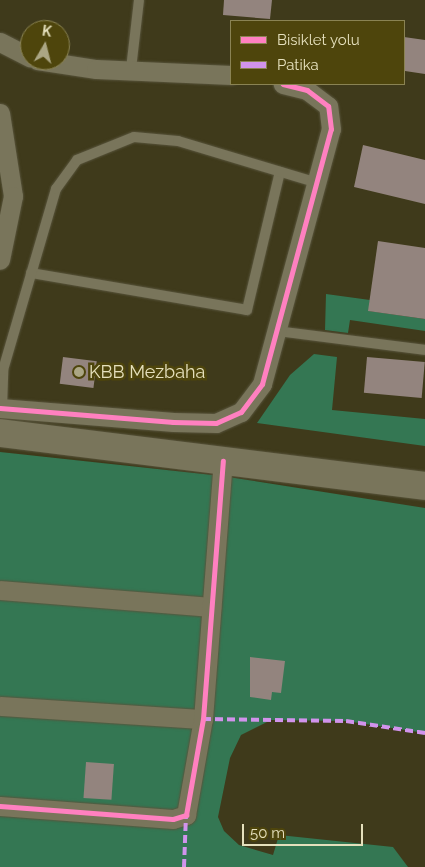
<!DOCTYPE html>
<style>
body{margin:0}
#map{position:relative;width:425px;height:867px;overflow:hidden;background:#3f3a1b;font-family:Raleway,sans-serif}
div>[style]{position:absolute}
.green>*{inset:0;background:#347753}
.building>*{inset:0;background:#93847e;transform-origin:0 0}
.roads{filter:drop-shadow(0 0 1px #58543c) drop-shadow(0 0 1px #58543c)}
.service>*{height:10px;margin:-5px;padding:0 5px;transform-origin:5px;border-radius:5px;background:#79755b}
.minor>*{height:19px;margin:-9.5px;padding:0 9.5px;transform-origin:9.5px;border-radius:9.5px;background:#79755b}
.secondary>*{height:28px;margin:-14px;padding:0 14px;transform-origin:14px;border-radius:14px;background:#79755b}
.quiet>*{height:4px;margin-top:-2px;transform-origin:0;background:repeating-linear-gradient(90deg,#d193ec 0 8px,transparent 0 12px)}
.cycleway>*{height:5px;margin:-2.5px;padding:0 2.5px;transform-origin:2.5px;border-radius:2.5px;background:#ff80c0}
.dots>*{width:14px;height:14px;translate:-50% -50%;box-sizing:border-box;border:2px solid #4e450c;border-radius:50%}
span{translate:-50% -50%;white-space:nowrap;text-align:center;line-height:1.15;-webkit-text-stroke:5px #4e450c;paint-order:stroke}
.poi-label{font-size:18px;color:#e5e0bd}
.left{translate:0 -50%;text-align:left}
.legend{position:absolute;left:230px;top:20px;width:175px;height:65px;box-sizing:border-box;background:#4e450c;border:1px solid #8a8353;margin:0;padding:6px 9px;list-style:none;font-size:15px;color:#e5e0bd}
.legend li{display:flex;align-items:center;gap:10px;height:25px}
.legend b{width:25px;border:1px solid #8a8353}
.north{position:absolute;left:20px;top:20px;width:50px;height:50px;box-sizing:border-box;background:#4e450c;border:1px solid #8a8353;border-radius:50%;rotate:8deg;font-size:14px;font-weight:700;line-height:20px;text-align:center;color:#e5e0bd}
.north::after{content:'';display:block;margin:auto;width:18px;height:22px;background:#aba684;clip-path:polygon(50% 0,100% 100%,50% 72%,0 100%)}
.scale{position:absolute;left:242px;top:824px;width:121px;height:22px;box-sizing:border-box;border:2px solid #e5e0bd;border-top:0;padding-left:6px;font-size:15px;line-height:18px;white-space:nowrap;color:#e5e0bd;-webkit-text-stroke:4px #4e450c;paint-order:stroke}
</style>
<div id="map">
<div class="green">
<i style="clip-path:polygon(326px 294px,370px 300px,369px 311px,425px 319px,425px 331px,350px 320px,348px 333px,325px 330px)"></i>
<i style="clip-path:polygon(314px 354px,337px 357px,332px 410px,425px 419px,425px 446px,257px 423px,290px 375px)"></i>
<i style="clip-path:polygon(0 452px,222px 476px,425px 508px,425px 733px,346px 721px,271px 720px,241px 735px,230px 758px,218px 817px,224px 831px,239px 845px,273px 855px,279px 835px,393px 847px,408px 867px,0 867px)"></i>
</div>
<div class="building">
<i style="clip-path:polygon(224px 0,272px 0,270px 19px,223px 15px)"></i>
<i style="clip-path:polygon(404px 37px,425px 40px,425px 74px,405px 71px)"></i>
<i style="clip-path:polygon(363px 145px,425px 160px,425px 204px,354px 187px)"></i>
<i style="clip-path:polygon(378px 241px,425px 248px,425px 319px,368px 311px)"></i>
<i style="left:63px;top:357px;width:34px;height:27px;rotate:7deg"></i>
<i style="left:367px;top:357px;width:58px;height:36px;rotate:5deg"></i>
<i style="clip-path:polygon(250px 657px,285px 661px,281px 693px,272px 692px,271px 700px,250px 697px)"></i>
<i style="left:86px;top:762px;width:28px;height:36px;rotate:4deg"></i>
</div>
<div class="roads">
<div class="service">
<i style="left:131px;top:69px;width:69px;rotate:-83.4deg"></i>
<i style="left:31px;top:273px;width:219px;rotate:9.7deg"></i>
<i style="left:247px;top:310px;width:142px;rotate:-76.6deg"></i>
<i style="left:277px;top:331px;width:149px;rotate:7.3deg"></i>
<i style="left:2px;top:408px;width:38px;rotate:-88deg"></i>
<i style="left:3px;top:370px;width:189px;rotate:-73.7deg"></i>
<i style="left:56px;top:189px;width:36px;rotate:-54deg"></i>
<i style="left:77px;top:160px;width:61px;rotate:-22deg"></i>
<i style="left:134px;top:137px;width:44px;rotate:5.2deg"></i>
<i style="left:178px;top:141px;width:146px;rotate:16.7deg"></i>
</div>
<div class="minor">
<i style="left:0;top:42px;width:34px;rotate:27deg"></i>
<i style="left:37px;top:60px;width:60px;rotate:8.7deg"></i>
<i style="left:96px;top:69px;width:135px;rotate:2.5deg"></i>
<i style="left:0;top:113px;width:84px;rotate:81.1deg"></i>
<i style="left:13px;top:196px;width:65px;rotate:101.5deg"></i>
<i style="left:0;top:408px;width:174px;rotate:4.6deg"></i>
<i style="left:173px;top:422px;width:43px;rotate:1.3deg"></i>
<i style="left:216px;top:423px;width:27px;rotate:-24deg"></i>
<i style="left:241px;top:412px;width:35px;rotate:-53deg"></i>
<i style="left:262px;top:384px;width:264px;rotate:-74.9deg"></i>
<i style="left:331px;top:129px;width:23px;rotate:-97deg"></i>
<i style="left:328px;top:106px;width:26px;rotate:-143deg"></i>
<i style="left:307px;top:90px;width:25px;rotate:-166deg"></i>
<i style="left:0;top:590px;width:212px;rotate:4.6deg"></i>
<i style="left:0;top:706px;width:203px;rotate:3.7deg"></i>
<i style="left:0;top:806px;width:173px;rotate:4.3deg"></i>
<i style="left:173px;top:819px;width:14px;rotate:-17deg"></i>
<i style="left:186px;top:815px;width:97px;rotate:-80deg"></i>
<i style="left:203px;top:719px;width:259px;rotate:-85.6deg"></i>
</div>
<div class="secondary">
<i style="left:0;top:433px;width:428px;rotate:7.1deg"></i>
</div>
</div>
<div class="quiet">
<i style="left:203px;top:719px;width:143px;rotate:0.8deg"></i>
<i style="left:346px;top:721px;width:80px;rotate:8.6deg"></i>
<i style="left:184px;top:867px;width:52px;rotate:-87.8deg"></i>
</div>
<div class="cycleway">
<i style="left:0;top:408px;width:174px;rotate:4.6deg"></i>
<i style="left:173px;top:422px;width:43px;rotate:1.3deg"></i>
<i style="left:216px;top:423px;width:27px;rotate:-24deg"></i>
<i style="left:241px;top:412px;width:35px;rotate:-53deg"></i>
<i style="left:262px;top:384px;width:264px;rotate:-74.9deg"></i>
<i style="left:331px;top:129px;width:23px;rotate:-97deg"></i>
<i style="left:328px;top:106px;width:26px;rotate:-143deg"></i>
<i style="left:307px;top:90px;width:25px;rotate:-166deg"></i>
<i style="left:0;top:806px;width:173px;rotate:4.3deg"></i>
<i style="left:173px;top:819px;width:14px;rotate:-17deg"></i>
<i style="left:186px;top:815px;width:97px;rotate:-80deg"></i>
<i style="left:203px;top:719px;width:259px;rotate:-85.6deg"></i>
</div>
<div class="dots">
<i style="left:79px;top:372px;background:#aba684"></i>
</div>
<div class="poi-label">
<span class="left" style="left:89px;top:372px">KBB Mezbaha</span>
</div>
<ul class="legend">
<li><b style="height:6px;background:#ff80c0"></b>Bisiklet yolu</li>
<li><b style="height:6px;background:#d193ec"></b>Patika</li>
</ul>
<div class="north">K</div>
<div class="scale">50 m</div>
</div>
